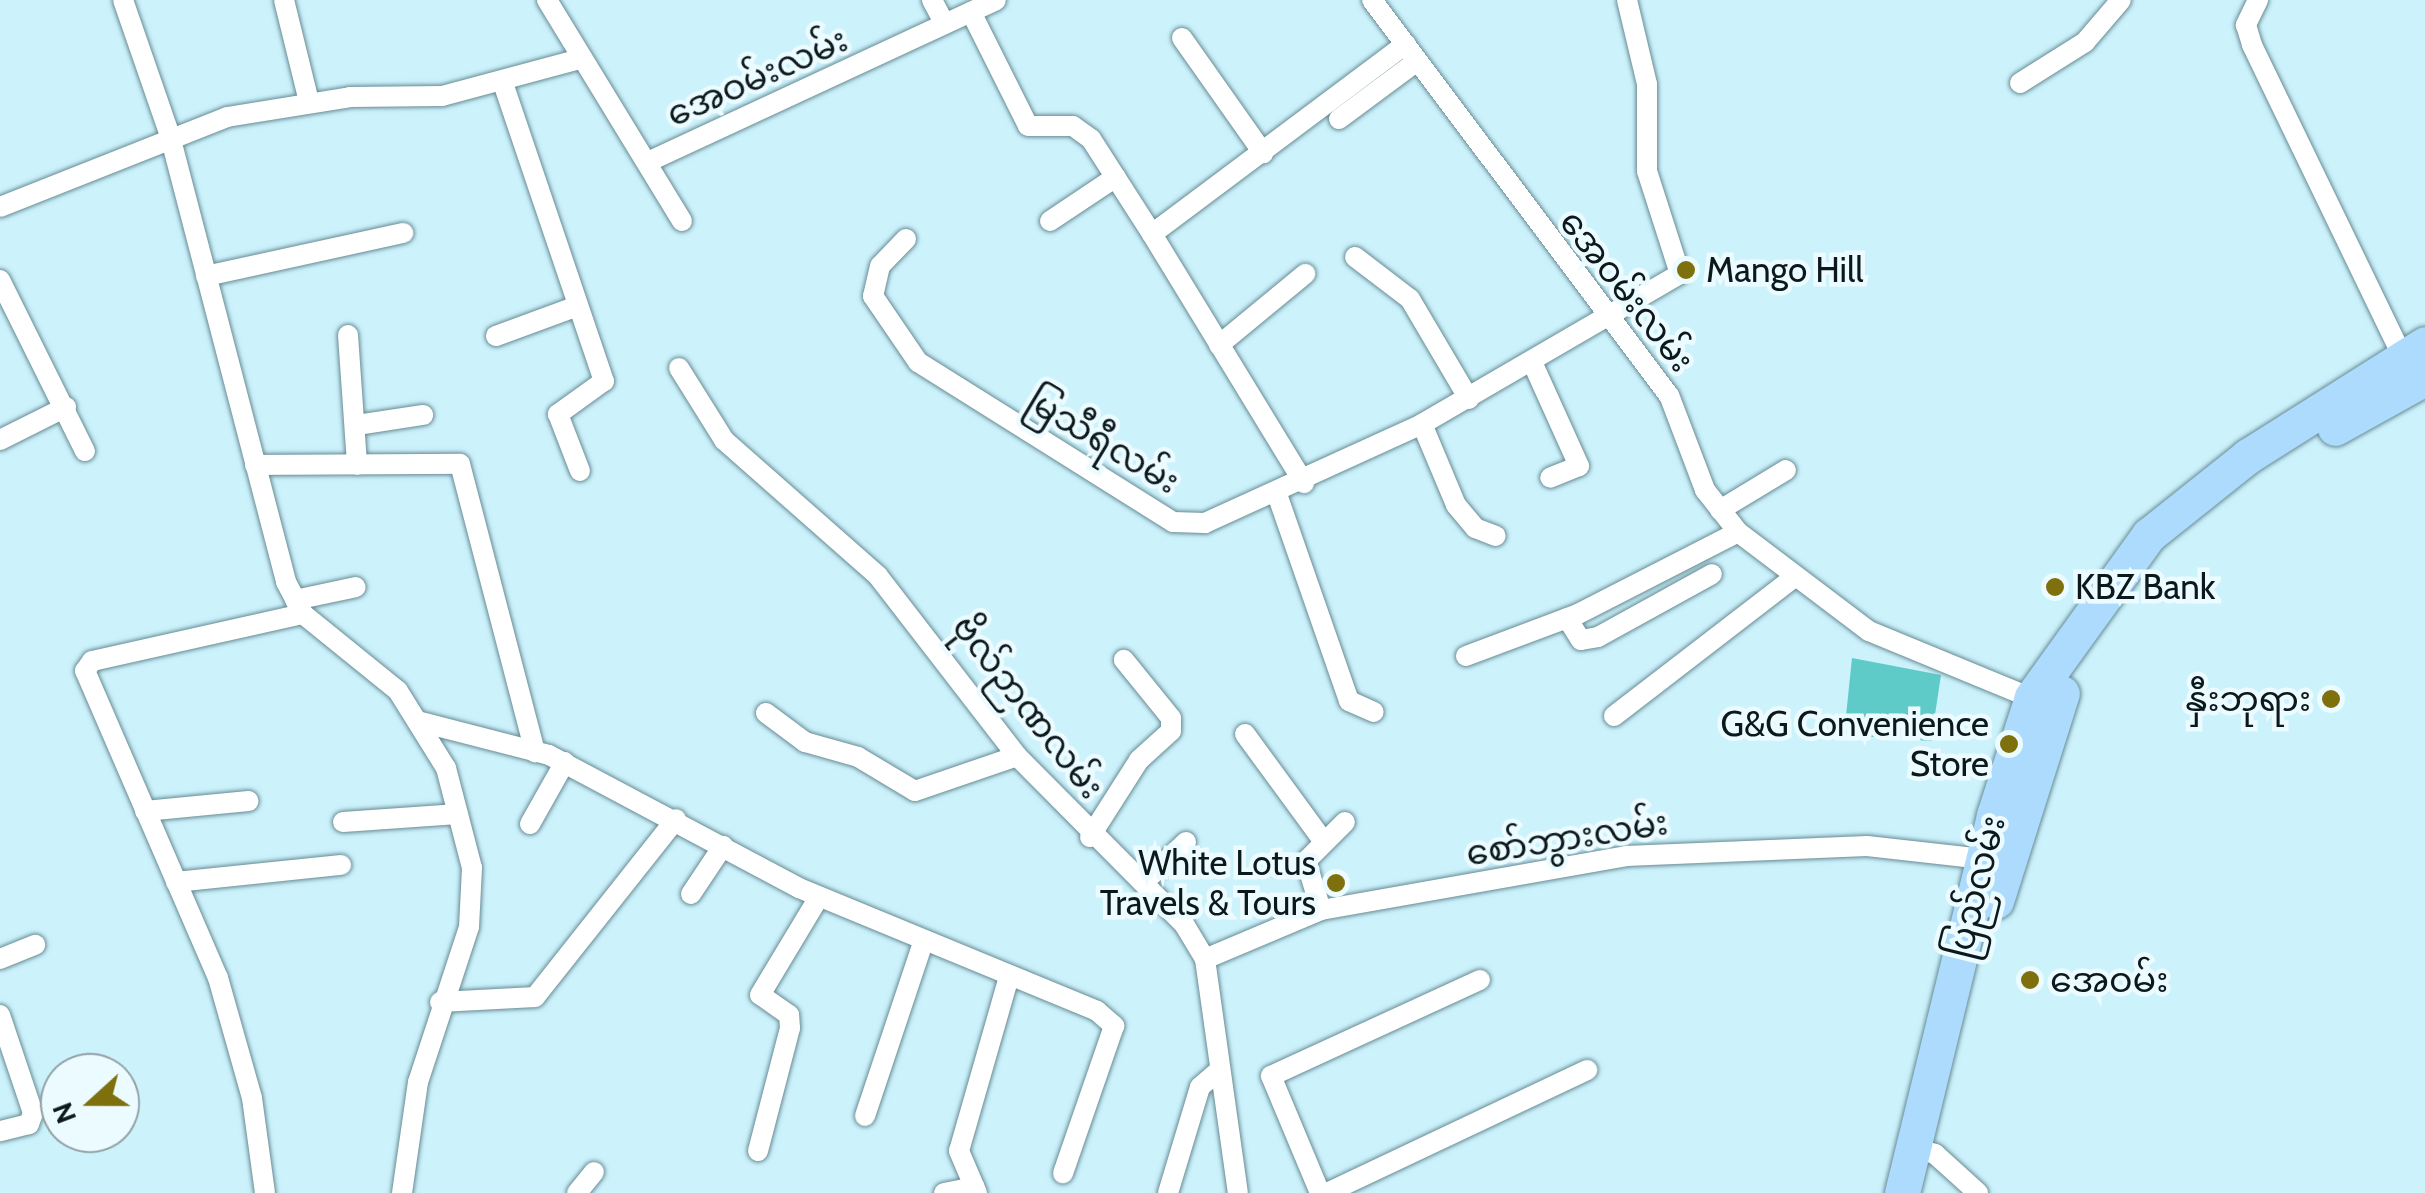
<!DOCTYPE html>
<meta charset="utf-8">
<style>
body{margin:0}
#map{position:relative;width:2425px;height:1193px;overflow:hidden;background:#ccf2fc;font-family:Cabin,"Noto Sans Myanmar",sans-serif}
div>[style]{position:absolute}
.building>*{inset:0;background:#5ecbc8}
.roads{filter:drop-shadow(0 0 2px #678b94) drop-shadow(0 0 2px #678b94)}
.street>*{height:20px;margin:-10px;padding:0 10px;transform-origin:10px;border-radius:10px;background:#fff}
.highway>*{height:35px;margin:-17.5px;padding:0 17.5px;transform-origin:17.5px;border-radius:17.5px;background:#addbfd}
.dots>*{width:28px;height:28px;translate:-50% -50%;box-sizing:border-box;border:5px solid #ecfbff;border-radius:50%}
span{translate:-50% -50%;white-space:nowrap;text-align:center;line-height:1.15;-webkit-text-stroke:9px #ecfbff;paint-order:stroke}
.street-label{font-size:35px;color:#0b191d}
.poi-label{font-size:35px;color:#0b191d}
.left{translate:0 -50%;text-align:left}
.right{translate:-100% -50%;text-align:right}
.north{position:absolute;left:40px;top:1053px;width:100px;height:100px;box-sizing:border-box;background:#ecfbff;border:2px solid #92a1a5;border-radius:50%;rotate:249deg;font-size:28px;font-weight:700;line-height:40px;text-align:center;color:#0b191d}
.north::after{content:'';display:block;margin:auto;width:35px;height:45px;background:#7f700e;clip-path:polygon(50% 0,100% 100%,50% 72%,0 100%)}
</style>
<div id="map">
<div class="building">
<i style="clip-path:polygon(1852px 658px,1941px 675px,1931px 741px,1844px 735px)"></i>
</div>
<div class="roads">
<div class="street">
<i style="left:123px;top:0;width:144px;rotate:70.9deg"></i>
<i style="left:170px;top:136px;width:461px;rotate:75.4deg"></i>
<i style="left:286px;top:582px;width:36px;rotate:62deg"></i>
<i style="left:303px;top:614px;width:122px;rotate:39deg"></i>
<i style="left:398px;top:691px;width:91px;rotate:58.1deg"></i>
<i style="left:446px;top:768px;width:103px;rotate:75.4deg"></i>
<i style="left:472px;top:868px;width:59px;rotate:92.9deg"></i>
<i style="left:469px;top:927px;width:163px;rotate:108.2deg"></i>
<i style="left:418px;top:1082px;width:112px;rotate:98.2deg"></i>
<i style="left:284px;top:0;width:105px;rotate:76.2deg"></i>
<i style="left:547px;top:0;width:259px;rotate:58.6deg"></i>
<i style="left:932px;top:0;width:27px;rotate:62deg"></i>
<i style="left:1372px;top:0;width:494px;rotate:53.1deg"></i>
<i style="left:1669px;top:395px;width:102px;rotate:69.2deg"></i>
<i style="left:1705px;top:490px;width:53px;rotate:51.8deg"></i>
<i style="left:1738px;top:532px;width:164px;rotate:37.1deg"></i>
<i style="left:1869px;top:631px;width:184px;rotate:22.4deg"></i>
<i style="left:2258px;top:0;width:28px;rotate:116deg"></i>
<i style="left:2246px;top:25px;width:21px;rotate:73deg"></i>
<i style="left:2252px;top:45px;width:348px;rotate:64.2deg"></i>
<i style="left:971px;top:12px;width:127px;rotate:63.4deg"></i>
<i style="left:1028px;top:126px;width:45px"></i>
<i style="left:1073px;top:126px;width:22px;rotate:36deg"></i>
<i style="left:1091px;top:139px;width:113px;rotate:57.3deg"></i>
<i style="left:1152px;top:234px;width:317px;rotate:-36.8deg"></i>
<i style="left:1182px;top:38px;width:141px;rotate:54.8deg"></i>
<i style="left:503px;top:83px;width:315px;rotate:71.3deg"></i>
<i style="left:604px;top:381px;width:57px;rotate:144.3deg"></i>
<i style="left:558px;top:414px;width:61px;rotate:68.9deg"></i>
<i style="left:2020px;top:83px;width:77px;rotate:-32.2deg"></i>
<i style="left:2085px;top:42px;width:55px;rotate:-49.4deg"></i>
<i style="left:1339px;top:119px;width:97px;rotate:-36.6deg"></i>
<i style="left:652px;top:160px;width:379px;rotate:-24.9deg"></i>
<i style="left:0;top:207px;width:244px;rotate:-21.6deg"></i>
<i style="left:227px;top:117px;width:125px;rotate:-9.2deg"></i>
<i style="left:350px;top:97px;width:92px;rotate:-0.6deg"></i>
<i style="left:442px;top:96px;width:139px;rotate:-15deg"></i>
<i style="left:1050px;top:221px;width:79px;rotate:-33.7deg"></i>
<i style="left:1152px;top:234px;width:292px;rotate:58.6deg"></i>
<i style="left:906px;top:239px;width:37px;rotate:134deg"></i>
<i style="left:880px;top:266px;width:31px;rotate:103deg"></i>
<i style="left:873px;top:296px;width:80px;rotate:55.7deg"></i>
<i style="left:918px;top:362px;width:301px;rotate:32.1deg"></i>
<i style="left:1173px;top:522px;width:32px;rotate:2deg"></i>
<i style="left:1205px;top:523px;width:239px;rotate:-24.5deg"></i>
<i style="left:1422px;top:424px;width:298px;rotate:-30.2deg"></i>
<i style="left:1680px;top:274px;width:108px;rotate:-107.8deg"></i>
<i style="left:1647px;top:171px;width:87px;rotate:-90deg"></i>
<i style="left:1647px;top:84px;width:86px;rotate:-103.4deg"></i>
<i style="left:1355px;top:257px;width:69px;rotate:37.4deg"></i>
<i style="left:1410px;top:299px;width:116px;rotate:59.5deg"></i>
<i style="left:206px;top:276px;width:202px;rotate:-12.3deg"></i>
<i style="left:0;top:280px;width:191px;rotate:63.6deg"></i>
<i style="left:348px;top:335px;width:130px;rotate:86deg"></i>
<i style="left:496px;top:336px;width:84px;rotate:-20.2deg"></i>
<i style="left:1219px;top:345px;width:112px;rotate:-39.5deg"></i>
<i style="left:1533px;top:364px;width:112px;rotate:65.7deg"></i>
<i style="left:1579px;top:466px;width:31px;rotate:158deg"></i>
<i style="left:679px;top:368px;width:85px;rotate:58deg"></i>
<i style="left:724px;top:440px;width:205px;rotate:41.4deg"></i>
<i style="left:878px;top:576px;width:227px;rotate:52.3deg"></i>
<i style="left:1017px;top:756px;width:237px;rotate:45.2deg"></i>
<i style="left:1184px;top:924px;width:41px;rotate:59deg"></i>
<i style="left:1205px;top:959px;width:236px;rotate:82deg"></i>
<i style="left:1422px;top:424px;width:88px;rotate:67.2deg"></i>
<i style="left:1456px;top:505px;width:30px;rotate:50deg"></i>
<i style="left:1475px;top:528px;width:22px;rotate:21deg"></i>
<i style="left:357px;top:425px;width:67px;rotate:-8.6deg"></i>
<i style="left:0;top:440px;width:74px;rotate:-26.6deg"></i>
<i style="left:255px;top:465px;width:205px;rotate:-0.3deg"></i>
<i style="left:460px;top:464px;width:298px;rotate:75.4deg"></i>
<i style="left:1278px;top:497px;width:216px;rotate:70.8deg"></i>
<i style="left:1349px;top:701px;width:27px;rotate:24deg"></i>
<i style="left:1720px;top:510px;width:77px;rotate:-31.2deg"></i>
<i style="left:295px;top:600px;width:62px;rotate:-12deg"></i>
<i style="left:1567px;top:618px;width:26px;rotate:58deg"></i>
<i style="left:1581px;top:640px;width:17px;rotate:-10deg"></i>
<i style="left:1598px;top:637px;width:130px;rotate:-28.9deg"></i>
<i style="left:1466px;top:656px;width:120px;rotate:-20.6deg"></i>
<i style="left:1578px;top:614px;width:180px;rotate:-27.1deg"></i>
<i style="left:766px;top:713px;width:49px;rotate:36.6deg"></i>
<i style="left:805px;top:742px;width:55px;rotate:15.8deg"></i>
<i style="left:858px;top:757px;width:66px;rotate:30.8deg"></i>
<i style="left:915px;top:791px;width:108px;rotate:-18.9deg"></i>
<i style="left:1614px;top:716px;width:226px;rotate:-37.6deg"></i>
<i style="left:417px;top:721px;width:136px;rotate:14.4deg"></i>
<i style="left:549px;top:755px;width:283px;rotate:28deg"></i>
<i style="left:799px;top:888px;width:322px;rotate:22.4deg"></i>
<i style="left:1097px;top:1011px;width:23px;rotate:41deg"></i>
<i style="left:1114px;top:1026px;width:156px;rotate:109.1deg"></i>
<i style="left:1245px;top:734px;width:134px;rotate:53.8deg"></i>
<i style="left:145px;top:811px;width:104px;rotate:-5.5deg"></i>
<i style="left:343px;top:822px;width:115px;rotate:-4deg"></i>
<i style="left:530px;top:824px;width:71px;rotate:-60.6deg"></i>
<i style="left:1090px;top:837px;width:91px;rotate:-57.5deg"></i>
<i style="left:1139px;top:760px;width:43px;rotate:-42.2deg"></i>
<i style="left:1171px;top:731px;width:13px;rotate:-90deg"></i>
<i style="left:1171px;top:718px;width:75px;rotate:-129deg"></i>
<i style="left:176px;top:882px;width:166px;rotate:-5.9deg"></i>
<i style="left:1144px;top:882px;width:58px;rotate:-43.6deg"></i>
<i style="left:691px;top:894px;width:58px;rotate:-56.3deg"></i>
<i style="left:1321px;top:910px;width:51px;rotate:-107deg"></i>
<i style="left:1306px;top:861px;width:55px;rotate:-45deg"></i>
<i style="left:0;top:959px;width:38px;rotate:-22deg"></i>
<i style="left:1205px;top:959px;width:126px;rotate:-22.9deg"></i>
<i style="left:1321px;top:910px;width:310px;rotate:-10deg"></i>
<i style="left:1626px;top:856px;width:241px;rotate:-2.4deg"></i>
<i style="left:1867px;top:846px;width:126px;rotate:6.4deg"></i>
<i style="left:440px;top:1002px;width:95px;rotate:-3deg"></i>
<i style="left:535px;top:997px;width:227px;rotate:-51.6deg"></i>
<i style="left:0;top:1015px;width:103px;rotate:71.4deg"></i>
<i style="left:33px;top:1113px;width:12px;rotate:110deg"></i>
<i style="left:29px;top:1124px;width:30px;rotate:166deg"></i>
<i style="left:865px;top:1116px;width:182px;rotate:-71.5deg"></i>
<i style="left:1913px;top:1148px;width:23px;rotate:15deg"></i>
<i style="left:1935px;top:1154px;width:58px;rotate:42.2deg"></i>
<i style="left:758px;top:1151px;width:127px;rotate:-75.4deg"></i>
<i style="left:790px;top:1028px;width:13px;rotate:-94deg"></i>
<i style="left:789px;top:1015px;width:35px;rotate:-145deg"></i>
<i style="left:760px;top:995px;width:114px;rotate:-59deg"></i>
<i style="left:265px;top:1193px;width:96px;rotate:-97.8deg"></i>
<i style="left:252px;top:1098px;width:125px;rotate:-105.8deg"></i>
<i style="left:218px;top:978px;width:335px;rotate:-113.4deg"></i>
<i style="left:85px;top:671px;width:12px;rotate:-55deg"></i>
<i style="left:92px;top:661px;width:216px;rotate:-12.6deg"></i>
<i style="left:577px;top:1193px;width:27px;rotate:-51deg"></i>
<i style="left:944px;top:1193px;width:31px;rotate:-11deg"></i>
<i style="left:977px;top:1193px;width:46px;rotate:-113.2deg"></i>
<i style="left:959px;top:1151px;width:181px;rotate:-74deg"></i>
<i style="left:1168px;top:1193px;width:111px;rotate:-73.2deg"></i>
<i style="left:1200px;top:1087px;width:21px;rotate:-41deg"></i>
<i style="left:1320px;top:1193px;width:127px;rotate:-112.7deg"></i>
<i style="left:1271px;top:1076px;width:230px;rotate:-24.7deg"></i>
<i style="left:1327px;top:1193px;width:288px;rotate:-25.3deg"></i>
</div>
<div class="highway">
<i style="left:2335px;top:428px;width:103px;rotate:-29.1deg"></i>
<i style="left:1996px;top:901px;width:218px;rotate:-72.4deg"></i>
<i style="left:1902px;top:1193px;width:389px;rotate:-76.3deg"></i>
<i style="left:1994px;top:815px;width:124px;rotate:-72.1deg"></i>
<i style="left:2032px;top:697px;width:200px;rotate:-54.2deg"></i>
<i style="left:2149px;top:535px;width:127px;rotate:-38.6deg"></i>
<i style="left:2248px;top:456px;width:209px;rotate:-32.3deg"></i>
</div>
</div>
<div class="dots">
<i style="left:1686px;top:270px;background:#7f700e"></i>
<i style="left:2055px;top:587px;background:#7f700e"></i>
<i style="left:2331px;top:699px;background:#7f700e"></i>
<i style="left:2009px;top:744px;background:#7f700e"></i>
<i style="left:1336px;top:883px;background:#7f700e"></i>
<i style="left:2030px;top:980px;background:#7f700e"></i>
</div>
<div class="street-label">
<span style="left:757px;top:77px;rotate:-24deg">အေဝမ်းလမ်း</span>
<span style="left:1627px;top:291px;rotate:52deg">အေဝမ်းလမ်း</span>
<span style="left:1103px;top:441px;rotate:31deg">မြသီရီလမ်း</span>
<span style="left:1028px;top:707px;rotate:52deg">ဗိုလ်ဉာဏလမ်း</span>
<span style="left:1567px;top:838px;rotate:-9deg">စော်ဘွားလမ်း</span>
<span style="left:1976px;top:887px;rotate:-76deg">ပြည်လမ်း</span>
</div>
<div class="poi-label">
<span class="left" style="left:1706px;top:270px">Mango Hill</span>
<span class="left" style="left:2075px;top:587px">KBZ Bank</span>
<span class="right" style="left:2311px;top:699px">နှီးဘုရား</span>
<span class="right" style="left:1989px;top:744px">G&amp;G Convenience<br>Store</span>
<span class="right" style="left:1316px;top:883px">White Lotus<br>Travels &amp; Tours</span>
<span class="left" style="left:2050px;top:980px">အေဝမ်း</span>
</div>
<div class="north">N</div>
</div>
